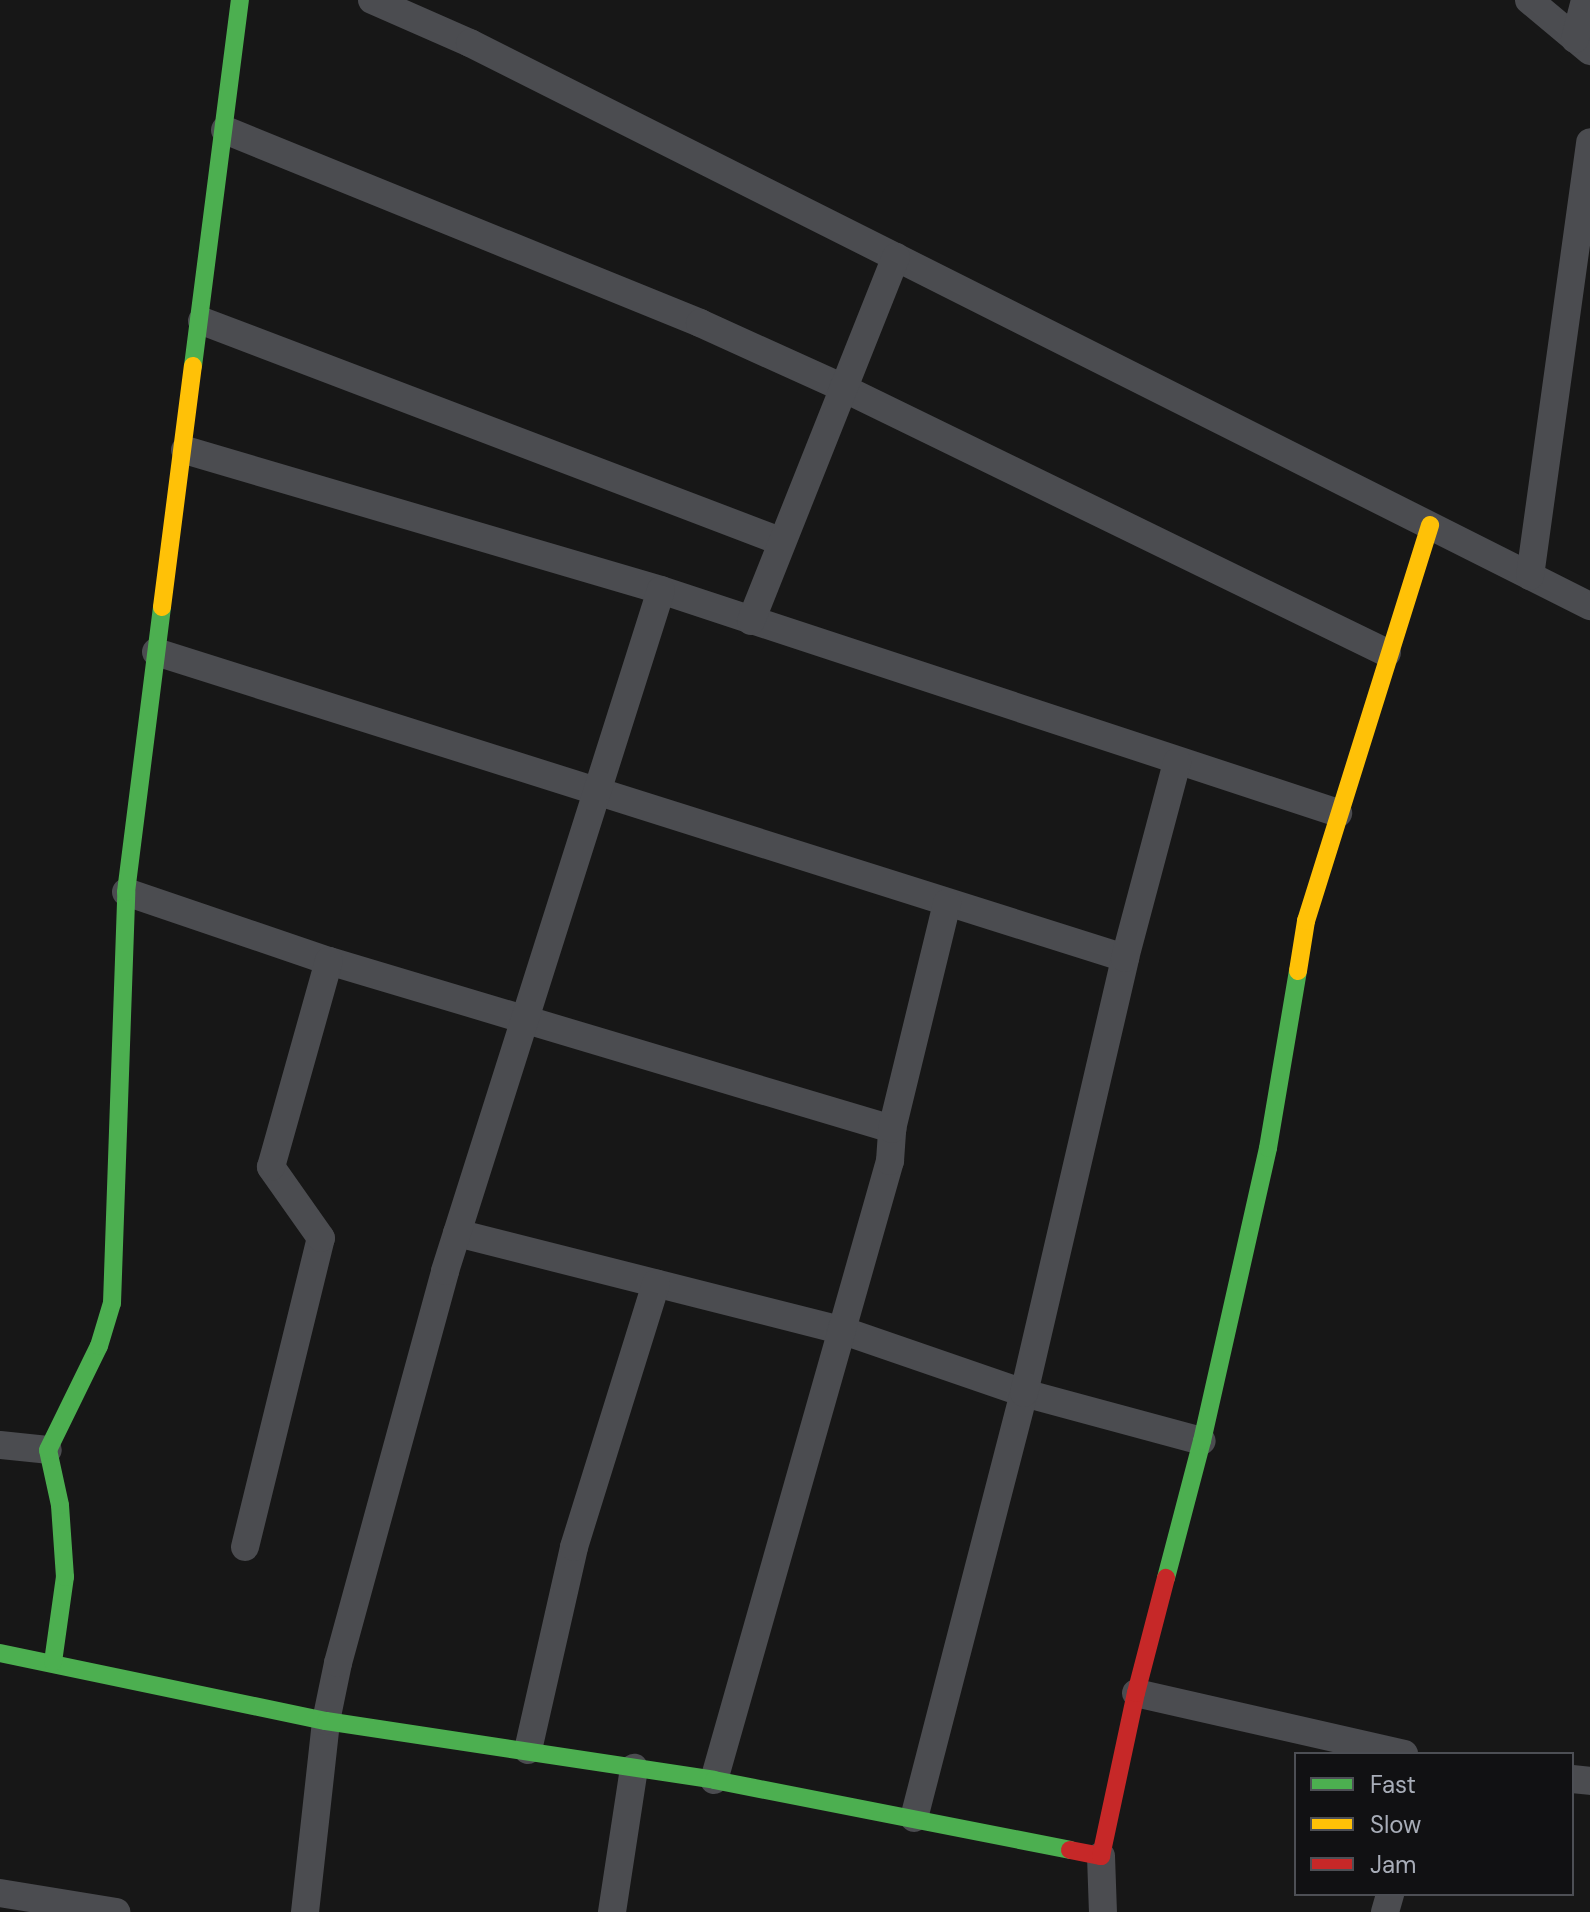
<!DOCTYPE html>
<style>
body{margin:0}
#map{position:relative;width:1590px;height:1912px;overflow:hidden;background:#171717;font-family:"DM Sans",sans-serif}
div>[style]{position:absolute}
.street>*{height:28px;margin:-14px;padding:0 14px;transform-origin:14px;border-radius:14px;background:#4b4c50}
.fast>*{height:18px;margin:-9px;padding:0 9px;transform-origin:9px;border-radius:9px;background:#4caf50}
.slow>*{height:18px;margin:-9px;padding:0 9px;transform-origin:9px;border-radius:9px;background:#ffc107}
.jam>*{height:18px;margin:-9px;padding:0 9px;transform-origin:9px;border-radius:9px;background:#c62828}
span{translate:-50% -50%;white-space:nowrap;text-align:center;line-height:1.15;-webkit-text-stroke:6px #111113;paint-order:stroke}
.legend{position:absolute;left:1294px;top:1752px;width:280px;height:144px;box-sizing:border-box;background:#111113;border:2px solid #4d4f55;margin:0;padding:10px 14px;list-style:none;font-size:24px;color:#a8adb8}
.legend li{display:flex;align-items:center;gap:16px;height:40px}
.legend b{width:40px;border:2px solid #4d4f55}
</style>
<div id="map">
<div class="street">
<i style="left:372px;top:0;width:107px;rotate:23.7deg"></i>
<i style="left:470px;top:43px;width:1254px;rotate:26.69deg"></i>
<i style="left:1529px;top:0;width:80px;rotate:39.9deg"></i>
<i style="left:1575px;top:39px;width:40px;rotate:-75.6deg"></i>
<i style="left:225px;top:130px;width:513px;rotate:22.11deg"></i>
<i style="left:700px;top:323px;width:157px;rotate:24.4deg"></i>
<i style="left:843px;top:388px;width:605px;rotate:25.97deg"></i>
<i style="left:202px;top:321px;width:618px;rotate:20.84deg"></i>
<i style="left:185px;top:450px;width:496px;rotate:16.4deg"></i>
<i style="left:661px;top:590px;width:713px;rotate:18.23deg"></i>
<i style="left:1530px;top:576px;width:438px;rotate:-82.1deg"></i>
<i style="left:751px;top:621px;width:392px;rotate:-68.3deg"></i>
<i style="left:156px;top:652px;width:1016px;rotate:17.53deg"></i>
<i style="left:126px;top:892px;width:214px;rotate:18.8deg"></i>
<i style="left:329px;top:961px;width:588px;rotate:16.62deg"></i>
<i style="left:457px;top:1233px;width:396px;rotate:14.2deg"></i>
<i style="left:841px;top:1330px;width:194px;rotate:19deg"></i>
<i style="left:1024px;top:1393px;width:184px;rotate:15.1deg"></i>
<i style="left:0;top:1445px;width:48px;rotate:5.9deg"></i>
<i style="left:245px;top:1547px;width:318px;rotate:-76.2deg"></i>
<i style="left:321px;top:1238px;width:87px;rotate:-125.2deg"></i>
<i style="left:271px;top:1167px;width:214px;rotate:-74.3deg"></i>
<i style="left:1136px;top:1693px;width:275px;rotate:12.8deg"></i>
<i style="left:528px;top:1750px;width:208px;rotate:-77.2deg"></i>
<i style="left:574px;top:1547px;width:276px;rotate:-72.7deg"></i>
<i style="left:1572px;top:1779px;width:18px;rotate:6deg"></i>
<i style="left:714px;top:1780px;width:644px;rotate:-74.13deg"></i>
<i style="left:890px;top:1161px;width:32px;rotate:-86deg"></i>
<i style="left:892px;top:1129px;width:233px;rotate:-76.3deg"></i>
<i style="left:914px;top:1818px;width:439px;rotate:-75.5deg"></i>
<i style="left:1024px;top:1393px;width:447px;rotate:-76.9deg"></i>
<i style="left:1125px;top:958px;width:203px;rotate:-75.1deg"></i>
<i style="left:1101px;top:1856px;width:56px;rotate:88deg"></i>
<i style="left:0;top:1893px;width:118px;rotate:9.3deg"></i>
<i style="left:305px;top:1912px;width:192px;rotate:-83.7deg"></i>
<i style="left:326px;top:1721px;width:59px;rotate:-78.3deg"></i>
<i style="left:338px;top:1663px;width:406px;rotate:-74.7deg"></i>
<i style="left:445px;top:1271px;width:714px;rotate:-72.4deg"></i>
<i style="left:612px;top:1912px;width:146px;rotate:-81.3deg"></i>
<i style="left:1385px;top:1912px;width:19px;rotate:-74deg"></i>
</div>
<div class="fast">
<i style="left:193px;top:366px;width:369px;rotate:-82.7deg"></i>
<i style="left:1166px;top:1578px;width:142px;rotate:-75.3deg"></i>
<i style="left:1202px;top:1441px;width:300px;rotate:-77.3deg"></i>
<i style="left:1268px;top:1148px;width:180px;rotate:-80.4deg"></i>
<i style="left:0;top:1653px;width:333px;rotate:11.8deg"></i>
<i style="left:326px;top:1721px;width:392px;rotate:8.6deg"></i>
<i style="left:714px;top:1780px;width:363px;rotate:11.1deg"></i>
<i style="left:53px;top:1662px;width:86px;rotate:-82deg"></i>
<i style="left:65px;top:1577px;width:72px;rotate:-94deg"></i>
<i style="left:60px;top:1505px;width:56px;rotate:-102.3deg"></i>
<i style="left:48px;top:1450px;width:116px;rotate:-63.9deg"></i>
<i style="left:99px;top:1346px;width:45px;rotate:-73.2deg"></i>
<i style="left:112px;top:1303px;width:411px;rotate:-88deg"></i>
<i style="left:126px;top:892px;width:287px;rotate:-82.8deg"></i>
</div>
<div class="slow">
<i style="left:162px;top:607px;width:243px;rotate:-82.7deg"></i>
<i style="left:1298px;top:971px;width:51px;rotate:-80.9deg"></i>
<i style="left:1306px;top:921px;width:415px;rotate:-72.6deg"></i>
</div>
<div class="jam">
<i style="left:1070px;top:1850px;width:32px;rotate:11deg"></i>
<i style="left:1101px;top:1856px;width:167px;rotate:-77.9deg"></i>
<i style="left:1136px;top:1693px;width:119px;rotate:-75.4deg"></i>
</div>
<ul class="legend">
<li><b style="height:10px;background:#4caf50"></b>Fast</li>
<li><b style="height:10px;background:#ffc107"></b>Slow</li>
<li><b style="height:10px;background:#c62828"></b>Jam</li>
</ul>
</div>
